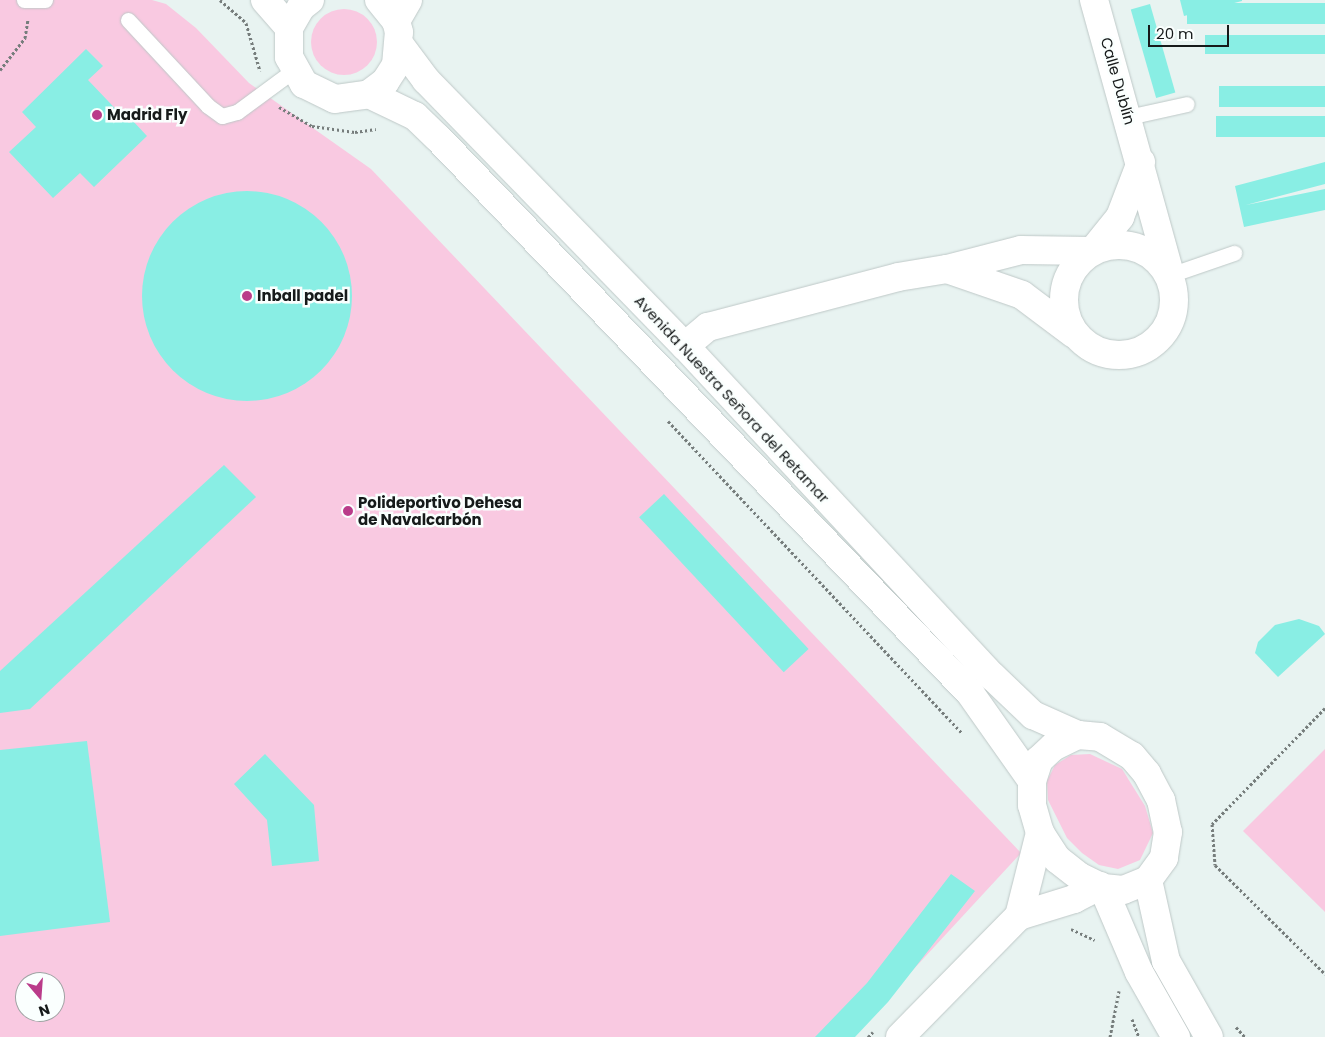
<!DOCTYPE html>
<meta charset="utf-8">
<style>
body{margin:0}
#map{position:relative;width:1325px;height:1037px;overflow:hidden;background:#e8f3f1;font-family:Poppins,sans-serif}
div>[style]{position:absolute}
.green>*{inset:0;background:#f9c9e1}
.round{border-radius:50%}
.building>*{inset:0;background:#89eee4;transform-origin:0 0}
.path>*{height:3px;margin-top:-1.5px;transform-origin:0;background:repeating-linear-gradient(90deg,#767d7c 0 2.5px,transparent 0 5px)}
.roads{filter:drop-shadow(0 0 1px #bec8c7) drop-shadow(0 0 1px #bec8c7)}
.lane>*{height:15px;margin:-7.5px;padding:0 7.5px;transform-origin:7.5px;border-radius:7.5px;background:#fff}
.street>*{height:28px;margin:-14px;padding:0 14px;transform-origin:14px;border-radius:14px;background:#fff}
.street>.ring{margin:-14px;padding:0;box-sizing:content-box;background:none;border:28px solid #fff;border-radius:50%}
.secondary>*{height:28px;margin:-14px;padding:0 14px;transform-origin:14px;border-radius:14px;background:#fff}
.dots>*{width:14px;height:14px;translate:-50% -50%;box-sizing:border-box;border:2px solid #fafffe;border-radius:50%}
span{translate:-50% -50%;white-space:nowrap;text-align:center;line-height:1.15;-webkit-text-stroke:5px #fafffe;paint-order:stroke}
.street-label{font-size:15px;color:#161a1a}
.poi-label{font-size:15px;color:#161a1a;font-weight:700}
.left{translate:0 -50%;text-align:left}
.north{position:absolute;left:15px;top:972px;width:50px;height:50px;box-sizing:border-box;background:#fafffe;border:1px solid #9fa3a3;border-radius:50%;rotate:162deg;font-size:14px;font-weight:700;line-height:20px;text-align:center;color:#161a1a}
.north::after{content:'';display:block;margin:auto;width:18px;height:22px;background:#ba3c8a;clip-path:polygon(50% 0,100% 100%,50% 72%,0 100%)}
.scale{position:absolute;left:1148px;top:25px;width:81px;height:22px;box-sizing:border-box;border:2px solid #161a1a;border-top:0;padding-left:6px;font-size:15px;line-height:18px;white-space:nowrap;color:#161a1a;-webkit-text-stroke:4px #fafffe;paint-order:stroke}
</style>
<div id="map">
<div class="green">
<i style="clip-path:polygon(evenodd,0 0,152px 0,166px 4px,196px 28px,249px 83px,371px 169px,1021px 853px,851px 1037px,0 1037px,0 0,25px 982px,55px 982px,55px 1012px,25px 1012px,25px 982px)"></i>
<i class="round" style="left:311px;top:9px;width:66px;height:66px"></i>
<i style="clip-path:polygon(1325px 749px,1325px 912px,1243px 831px)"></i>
<i style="clip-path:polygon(1090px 754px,1122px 769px,1145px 806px,1153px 833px,1140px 860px,1118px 869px,1099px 865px,1082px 853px,1067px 838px,1048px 800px,1047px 781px,1055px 765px,1071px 755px)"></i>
</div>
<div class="building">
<i style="clip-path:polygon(1180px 0,1242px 0,1242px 1px,1184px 16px)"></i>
<i style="left:1325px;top:3px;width:21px;height:138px;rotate:90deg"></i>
<i style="left:1150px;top:4px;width:92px;height:20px;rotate:74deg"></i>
<i style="left:1325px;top:35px;width:19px;height:120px;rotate:90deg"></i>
<i style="clip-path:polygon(86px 49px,103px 66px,88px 80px,129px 123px,132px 120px,147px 136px,94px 187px,80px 173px,53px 198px,9px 152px,36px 127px,22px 112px)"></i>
<i style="left:1325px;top:86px;width:21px;height:106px;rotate:90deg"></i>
<i style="left:1325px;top:116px;width:21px;height:109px;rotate:90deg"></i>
<i style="clip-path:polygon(1325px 162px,1325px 184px,1246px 205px,1325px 189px,1325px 210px,1244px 227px,1235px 186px)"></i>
<i class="round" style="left:142px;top:191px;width:210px;height:210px"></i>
<i style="clip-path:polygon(224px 465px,256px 497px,30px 709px,0 713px,0 671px)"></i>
<i style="left:664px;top:494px;width:212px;height:34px;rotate:47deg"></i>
<i style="clip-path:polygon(1299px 619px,1319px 626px,1325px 634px,1278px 677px,1255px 653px,1258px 642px,1275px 625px)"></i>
<i style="clip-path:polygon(87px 741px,110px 922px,0 936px,0 750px)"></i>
<i style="clip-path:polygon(265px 754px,314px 805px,319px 861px,272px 866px,267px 820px,234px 784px)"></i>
<i style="clip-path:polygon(951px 874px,975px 891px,888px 1002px,855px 1037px,815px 1037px,867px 983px)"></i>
</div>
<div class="path">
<i style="left:220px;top:0;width:35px;rotate:41deg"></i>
<i style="left:246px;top:23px;width:50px;rotate:73.7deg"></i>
<i style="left:0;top:70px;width:41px;rotate:-52deg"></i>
<i style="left:25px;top:38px;width:18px;rotate:-81deg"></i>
<i style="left:279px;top:107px;width:38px;rotate:30deg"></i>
<i style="left:312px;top:126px;width:43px;rotate:7.9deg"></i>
<i style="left:355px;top:132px;width:21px;rotate:-8deg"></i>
<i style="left:668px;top:421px;width:429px;rotate:46.7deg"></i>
<i style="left:1325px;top:708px;width:162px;rotate:134.2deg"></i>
<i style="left:1212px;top:824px;width:41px;rotate:85.8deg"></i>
<i style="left:1215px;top:865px;width:155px;rotate:44.7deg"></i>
<i style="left:1071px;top:929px;width:26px;rotate:25deg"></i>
<i style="left:1132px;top:1019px;width:19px;rotate:69deg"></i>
<i style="left:1236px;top:1027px;width:13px;rotate:48deg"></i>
<i style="left:868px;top:1037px;width:7px;rotate:-45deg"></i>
<i style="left:1110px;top:1037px;width:47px;rotate:-78.9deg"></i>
</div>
<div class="roads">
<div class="lane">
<i style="left:24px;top:0;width:21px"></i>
<i style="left:128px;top:20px;width:117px;rotate:47.1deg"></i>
<i style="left:208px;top:106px;width:17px;rotate:36deg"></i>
<i style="left:222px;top:116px;width:16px;rotate:-15deg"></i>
<i style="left:237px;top:112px;width:71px;rotate:-36.4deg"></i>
<i style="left:1128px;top:117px;width:60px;rotate:-12.4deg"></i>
<i style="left:1170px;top:275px;width:68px;rotate:-19deg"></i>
</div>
<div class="street">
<i style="left:265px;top:0;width:37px;rotate:49deg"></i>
<i style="left:1094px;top:0;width:281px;rotate:74.5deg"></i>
<i style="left:396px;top:21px;width:24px;rotate:-60deg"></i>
<i class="ring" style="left:1064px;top:245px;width:82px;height:82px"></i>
<i style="left:1095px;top:248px;width:40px;rotate:-51deg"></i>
<i style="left:1120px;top:217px;width:59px;rotate:-69.1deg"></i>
<i style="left:947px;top:269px;width:79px;rotate:19.1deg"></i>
<i style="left:1022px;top:295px;width:65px;rotate:36.9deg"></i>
<i style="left:685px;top:346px;width:30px;rotate:-40deg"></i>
<i style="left:708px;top:327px;width:196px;rotate:-14.7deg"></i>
<i style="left:898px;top:277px;width:50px;rotate:-9.3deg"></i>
<i style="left:947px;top:269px;width:76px;rotate:-14.4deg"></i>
<i style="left:1021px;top:250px;width:71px;rotate:0.8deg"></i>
<i style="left:1019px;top:916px;width:86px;rotate:-75.8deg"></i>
<i style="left:900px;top:1037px;width:170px;rotate:-45.5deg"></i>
<i style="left:1019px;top:916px;width:58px;rotate:-17.2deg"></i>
<i style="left:1074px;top:899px;width:29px;rotate:-27deg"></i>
</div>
<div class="secondary">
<i style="left:310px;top:0;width:11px;rotate:142deg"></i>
<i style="left:301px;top:7px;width:24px;rotate:120deg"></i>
<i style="left:289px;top:28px;width:29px;rotate:90deg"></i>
<i style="left:289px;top:57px;width:31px;rotate:61deg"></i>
<i style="left:304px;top:84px;width:34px;rotate:26deg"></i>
<i style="left:335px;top:99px;width:34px;rotate:-8deg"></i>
<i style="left:369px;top:94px;width:20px;rotate:-37deg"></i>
<i style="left:385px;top:82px;width:20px;rotate:-57deg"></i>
<i style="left:396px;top:65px;width:33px;rotate:-85deg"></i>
<i style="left:399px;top:32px;width:11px;rotate:-105deg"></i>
<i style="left:396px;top:21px;width:27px;rotate:-129deg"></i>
<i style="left:400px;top:45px;width:44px;rotate:53.4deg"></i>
<i style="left:426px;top:80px;width:371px;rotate:45.8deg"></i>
<i style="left:685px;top:346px;width:451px;rotate:47.1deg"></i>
<i style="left:992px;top:676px;width:57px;rotate:43.6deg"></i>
<i style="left:1033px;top:715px;width:49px;rotate:24deg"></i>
<i style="left:369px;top:94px;width:51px;rotate:25.6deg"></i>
<i style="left:415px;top:116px;width:32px;rotate:44deg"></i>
<i style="left:438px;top:138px;width:769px;rotate:46.21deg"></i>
<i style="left:970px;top:693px;width:108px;rotate:54.8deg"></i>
<i style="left:1078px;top:735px;width:22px;rotate:5deg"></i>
<i style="left:1100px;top:737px;width:37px;rotate:31deg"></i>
<i style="left:1132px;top:756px;width:23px;rotate:50deg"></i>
<i style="left:1147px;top:774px;width:30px;rotate:62deg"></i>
<i style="left:1161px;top:800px;width:33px;rotate:78deg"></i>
<i style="left:1168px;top:832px;width:26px;rotate:99deg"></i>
<i style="left:1164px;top:858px;width:27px;rotate:126deg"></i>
<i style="left:1148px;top:880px;width:27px;rotate:158deg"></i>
<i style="left:1123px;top:890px;width:20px;rotate:-174deg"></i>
<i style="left:1103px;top:888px;width:25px;rotate:-154deg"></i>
<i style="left:1080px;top:877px;width:29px;rotate:-142deg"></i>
<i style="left:1057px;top:859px;width:31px;rotate:-123deg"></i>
<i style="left:1040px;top:833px;width:29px;rotate:-106deg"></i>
<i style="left:1032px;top:805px;width:24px;rotate:-90deg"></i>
<i style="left:1032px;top:781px;width:22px;rotate:-72deg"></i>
<i style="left:1039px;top:760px;width:19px;rotate:-43deg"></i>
<i style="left:1053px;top:747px;width:28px;rotate:-26deg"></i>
<i style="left:1148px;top:880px;width:83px;rotate:77.5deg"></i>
<i style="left:1166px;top:961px;width:87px;rotate:60.5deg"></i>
<i style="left:1103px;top:888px;width:91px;rotate:66.8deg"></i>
<i style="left:1139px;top:972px;width:75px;rotate:60.4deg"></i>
</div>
</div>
<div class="dots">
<i style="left:97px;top:115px;background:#ba3c8a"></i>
<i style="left:247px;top:296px;background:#ba3c8a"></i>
<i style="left:348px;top:511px;background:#ba3c8a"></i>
</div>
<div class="street-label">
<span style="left:1118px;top:81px;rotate:74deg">Calle Dublín</span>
<span style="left:732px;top:399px;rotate:47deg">Avenida Nuestra Señora del Retamar</span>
</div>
<div class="poi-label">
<span class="left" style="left:107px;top:115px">Madrid Fly</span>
<span class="left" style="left:257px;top:296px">Inball padel</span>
<span class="left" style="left:358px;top:511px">Polideportivo Dehesa<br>de Navalcarbón</span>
</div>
<div class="north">N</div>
<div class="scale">20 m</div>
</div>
